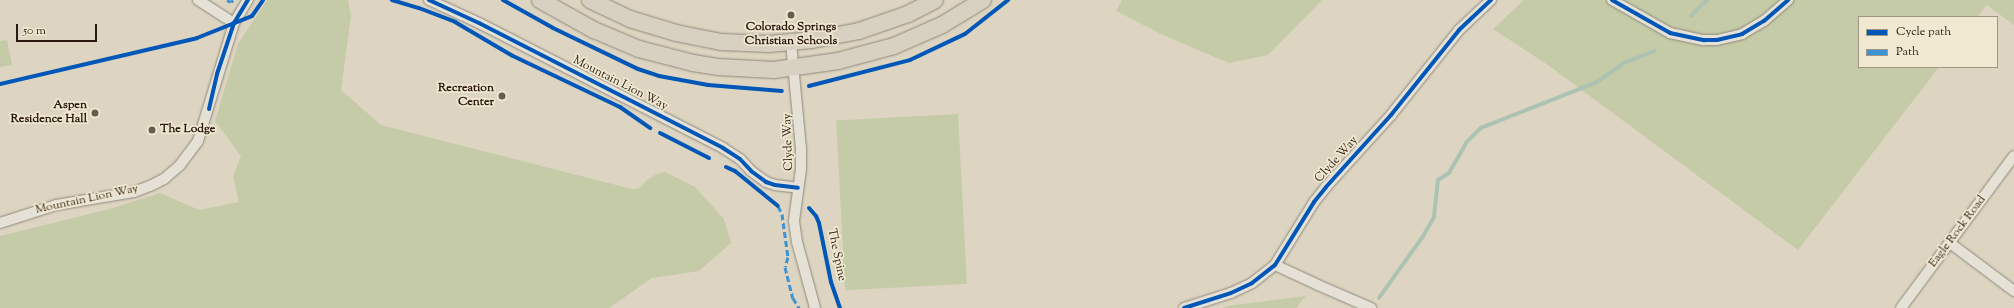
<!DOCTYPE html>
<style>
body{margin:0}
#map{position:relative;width:2014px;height:308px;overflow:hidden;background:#ddd5c1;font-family:"Sorts Mill Goudy",serif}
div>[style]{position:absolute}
.green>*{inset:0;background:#c5caa7;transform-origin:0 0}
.stream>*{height:3.5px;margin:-1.75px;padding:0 1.75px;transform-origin:1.75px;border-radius:1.75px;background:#acc3b4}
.roads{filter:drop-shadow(0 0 1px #8f897c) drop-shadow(0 0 1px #8f897c)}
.minor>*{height:10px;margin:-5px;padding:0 5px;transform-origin:5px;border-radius:5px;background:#e5e1d6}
.primary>*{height:16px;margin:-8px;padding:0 8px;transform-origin:8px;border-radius:8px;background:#d8d1c2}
.quiet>*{height:3px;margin-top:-1.5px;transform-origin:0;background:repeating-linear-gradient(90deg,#3c93d3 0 6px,transparent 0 9px)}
.cycleway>*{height:4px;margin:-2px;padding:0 2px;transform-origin:2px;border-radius:2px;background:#0057b8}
.dots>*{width:11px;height:11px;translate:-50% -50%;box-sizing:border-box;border:2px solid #f0e8d0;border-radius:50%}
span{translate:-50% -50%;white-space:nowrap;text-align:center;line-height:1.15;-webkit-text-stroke:3.5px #f0e8d0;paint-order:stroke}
.poi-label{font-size:12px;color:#2b1911;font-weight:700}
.right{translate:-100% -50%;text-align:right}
.left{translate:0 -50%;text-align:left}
.street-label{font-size:12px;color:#2b1911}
.legend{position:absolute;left:1858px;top:16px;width:140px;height:52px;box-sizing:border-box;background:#f0e8d0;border:1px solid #a19584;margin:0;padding:5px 7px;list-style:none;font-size:12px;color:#2b1911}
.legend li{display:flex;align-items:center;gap:8px;height:20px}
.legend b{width:20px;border:1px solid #a19584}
.scale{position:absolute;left:16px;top:24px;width:81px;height:18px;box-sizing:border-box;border:2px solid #2b1911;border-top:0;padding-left:5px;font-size:12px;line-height:14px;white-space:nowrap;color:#2b1911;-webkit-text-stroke:3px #f0e8d0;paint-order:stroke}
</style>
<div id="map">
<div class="green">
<i style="clip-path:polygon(267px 0,348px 0,351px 16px,341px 90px,381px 125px,632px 189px,640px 188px,647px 180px,655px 175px,665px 172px,695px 187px,724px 219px,731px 243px,699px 271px,652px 278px,609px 308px,0 308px,0 236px,110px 209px,160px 193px,199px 210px,239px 202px,233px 176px,241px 156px,215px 121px,238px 44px)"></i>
<i style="clip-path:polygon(1122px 0,1322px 0,1268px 55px,1229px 63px,1163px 35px,1116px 11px)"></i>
<i style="clip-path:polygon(1524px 0,2014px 0,2014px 25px,1987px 5px,1977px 17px,1859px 17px,1859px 67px,1939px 67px,1798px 250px,1548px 65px,1493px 29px)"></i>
<i style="clip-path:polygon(7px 40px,12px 65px,0 67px,0 41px)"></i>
<i style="left:958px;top:114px;width:170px;height:122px;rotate:87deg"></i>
<i style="clip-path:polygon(1306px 296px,1296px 308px,1222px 308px,1227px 306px)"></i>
</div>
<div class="stream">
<i style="left:1691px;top:16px;width:23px;rotate:-45deg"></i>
<i style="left:1379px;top:298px;width:74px;rotate:-54.4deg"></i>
<i style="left:1422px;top:238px;width:24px;rotate:-60deg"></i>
<i style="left:1434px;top:217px;width:37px;rotate:-84deg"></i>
<i style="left:1438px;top:180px;width:13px;rotate:-32deg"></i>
<i style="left:1449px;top:173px;width:34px;rotate:-60deg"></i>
<i style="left:1466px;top:143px;width:21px;rotate:-45deg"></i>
<i style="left:1481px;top:128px;width:125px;rotate:-21.6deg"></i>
<i style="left:1597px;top:82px;width:35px;rotate:-35deg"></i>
<i style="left:1626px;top:62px;width:30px;rotate:-21deg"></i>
</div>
<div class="roads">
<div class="minor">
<i style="left:198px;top:0;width:43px;rotate:32.6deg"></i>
<i style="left:429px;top:0;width:55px;rotate:24.7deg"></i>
<i style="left:479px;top:23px;width:274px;rotate:27.1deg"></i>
<i style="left:723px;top:148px;width:20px;rotate:33deg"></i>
<i style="left:740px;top:159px;width:16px;rotate:47deg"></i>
<i style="left:751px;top:171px;width:19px;rotate:36deg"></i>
<i style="left:766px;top:182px;width:9px;rotate:18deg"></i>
<i style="left:775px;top:185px;width:23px;rotate:7deg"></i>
<i style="left:1612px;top:0;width:67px;rotate:29.6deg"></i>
<i style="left:1670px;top:33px;width:35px;rotate:12deg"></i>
<i style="left:1704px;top:40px;width:13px"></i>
<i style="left:1717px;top:40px;width:26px;rotate:-13deg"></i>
<i style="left:1742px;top:34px;width:26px;rotate:-31deg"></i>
<i style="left:1764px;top:21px;width:32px;rotate:-41deg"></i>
<i style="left:791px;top:43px;width:105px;rotate:84.6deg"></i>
<i style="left:801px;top:148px;width:21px;rotate:90deg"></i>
<i style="left:801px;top:169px;width:52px;rotate:97.7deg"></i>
<i style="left:794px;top:221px;width:21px;rotate:82deg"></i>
<i style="left:797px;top:242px;width:68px;rotate:74.7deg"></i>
<i style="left:0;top:223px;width:59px;rotate:-17.8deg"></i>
<i style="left:56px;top:205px;width:79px;rotate:-9.5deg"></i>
<i style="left:134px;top:192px;width:17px;rotate:-21deg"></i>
<i style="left:150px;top:186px;width:16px;rotate:-27deg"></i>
<i style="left:164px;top:179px;width:21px;rotate:-41deg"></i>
<i style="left:180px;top:165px;width:30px;rotate:-53deg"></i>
<i style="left:198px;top:141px;width:123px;rotate:-73deg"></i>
<i style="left:234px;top:23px;width:27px;rotate:-59deg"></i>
<i style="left:1950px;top:243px;width:80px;rotate:36.9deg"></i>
<i style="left:1275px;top:265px;width:47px;rotate:24.9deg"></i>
<i style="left:1318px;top:285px;width:58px;rotate:23.5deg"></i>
<i style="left:1184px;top:308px;width:49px;rotate:-17.7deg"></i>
<i style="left:1231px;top:293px;width:23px;rotate:-25deg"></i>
<i style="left:1252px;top:283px;width:29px;rotate:-38deg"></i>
<i style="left:1275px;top:265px;width:74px;rotate:-58.2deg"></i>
<i style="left:1314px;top:202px;width:19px;rotate:-51deg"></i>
<i style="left:1326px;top:187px;width:97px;rotate:-47.9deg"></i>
<i style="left:1391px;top:115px;width:109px;rotate:-51.3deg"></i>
<i style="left:1459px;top:30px;width:44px;rotate:-43.2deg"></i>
<i style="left:1901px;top:308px;width:189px;rotate:-53.4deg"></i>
</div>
<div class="primary">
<i style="left:540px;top:0;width:62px;rotate:29.1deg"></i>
<i style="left:594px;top:30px;width:49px;rotate:22.9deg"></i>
<i style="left:639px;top:49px;width:56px;rotate:14.5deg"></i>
<i style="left:693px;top:63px;width:25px;rotate:9deg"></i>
<i style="left:718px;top:67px;width:56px;rotate:3.1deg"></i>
<i style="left:774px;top:70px;width:65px;rotate:-8deg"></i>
<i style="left:838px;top:61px;width:58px;rotate:-15deg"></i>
<i style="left:894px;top:46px;width:52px;rotate:-23.6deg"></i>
<i style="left:942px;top:25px;width:48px;rotate:-31.4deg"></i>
<i style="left:590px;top:0;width:44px;rotate:25.4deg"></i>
<i style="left:630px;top:19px;width:48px;rotate:16.9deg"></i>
<i style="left:676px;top:33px;width:46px;rotate:11.3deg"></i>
<i style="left:721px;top:42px;width:48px;rotate:2.4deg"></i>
<i style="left:769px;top:44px;width:43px;rotate:-5.3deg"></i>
<i style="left:812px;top:40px;width:48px;rotate:-10.8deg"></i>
<i style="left:859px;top:31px;width:52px;rotate:-19.1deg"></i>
<i style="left:908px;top:14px;width:30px;rotate:-27deg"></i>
</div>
</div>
<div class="quiet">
<i style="left:227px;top:0;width:4px;rotate:27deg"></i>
<i style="left:231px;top:2px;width:3px;rotate:-45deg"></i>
<i style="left:778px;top:206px;width:9px;rotate:63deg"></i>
<i style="left:782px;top:214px;width:43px;rotate:82.1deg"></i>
<i style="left:788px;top:257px;width:10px;rotate:107deg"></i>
<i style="left:785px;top:267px;width:32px;rotate:76deg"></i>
<i style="left:793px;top:298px;width:12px;rotate:59deg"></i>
</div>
<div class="cycleway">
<i style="left:392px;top:0;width:28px;rotate:17deg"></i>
<i style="left:419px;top:8px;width:39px;rotate:21deg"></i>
<i style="left:455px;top:22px;width:67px;rotate:30.4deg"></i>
<i style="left:513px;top:56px;width:119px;rotate:25.5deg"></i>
<i style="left:620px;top:107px;width:37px;rotate:35deg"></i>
<i style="left:429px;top:0;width:55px;rotate:24.7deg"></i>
<i style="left:479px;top:23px;width:274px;rotate:27.1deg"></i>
<i style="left:723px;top:148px;width:20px;rotate:33deg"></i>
<i style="left:740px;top:159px;width:16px;rotate:47deg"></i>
<i style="left:751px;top:171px;width:19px;rotate:36deg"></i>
<i style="left:766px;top:182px;width:9px;rotate:18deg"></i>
<i style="left:775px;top:185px;width:23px;rotate:7deg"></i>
<i style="left:503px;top:0;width:57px;rotate:29.2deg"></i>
<i style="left:553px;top:28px;width:94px;rotate:25.8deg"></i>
<i style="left:638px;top:69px;width:22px;rotate:18deg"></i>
<i style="left:659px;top:76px;width:50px;rotate:10.4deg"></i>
<i style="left:708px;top:85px;width:74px;rotate:4.6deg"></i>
<i style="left:1612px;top:0;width:67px;rotate:29.6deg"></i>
<i style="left:1670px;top:33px;width:35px;rotate:12deg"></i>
<i style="left:1704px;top:40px;width:13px"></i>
<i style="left:1717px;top:40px;width:26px;rotate:-13deg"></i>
<i style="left:1742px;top:34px;width:26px;rotate:-31deg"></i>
<i style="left:1764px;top:21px;width:32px;rotate:-41deg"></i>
<i style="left:0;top:84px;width:202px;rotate:-13.1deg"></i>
<i style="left:197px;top:38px;width:59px;rotate:-21.8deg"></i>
<i style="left:252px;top:16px;width:19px;rotate:-55deg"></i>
<i style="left:809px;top:86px;width:104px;rotate:-14.4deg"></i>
<i style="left:910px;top:60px;width:61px;rotate:-25.3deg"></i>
<i style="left:965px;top:34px;width:55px;rotate:-38.3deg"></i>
<i style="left:209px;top:109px;width:36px;rotate:-77deg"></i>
<i style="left:217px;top:74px;width:54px;rotate:-71.6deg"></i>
<i style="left:234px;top:23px;width:27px;rotate:-59deg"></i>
<i style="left:660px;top:133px;width:55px;rotate:27deg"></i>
<i style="left:726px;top:167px;width:10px;rotate:24deg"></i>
<i style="left:735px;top:171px;width:55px;rotate:39.1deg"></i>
<i style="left:809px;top:208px;width:11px;rotate:49deg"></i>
<i style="left:816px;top:216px;width:8px;rotate:67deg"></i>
<i style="left:819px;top:223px;width:60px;rotate:78.5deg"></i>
<i style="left:831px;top:282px;width:28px;rotate:71deg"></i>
<i style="left:1184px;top:308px;width:49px;rotate:-17.7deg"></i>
<i style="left:1231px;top:293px;width:23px;rotate:-25deg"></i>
<i style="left:1252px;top:283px;width:29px;rotate:-38deg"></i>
<i style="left:1275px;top:265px;width:74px;rotate:-58.2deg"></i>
<i style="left:1314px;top:202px;width:19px;rotate:-51deg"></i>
<i style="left:1326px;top:187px;width:97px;rotate:-47.9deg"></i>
<i style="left:1391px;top:115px;width:109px;rotate:-51.3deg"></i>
<i style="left:1459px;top:30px;width:44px;rotate:-43.2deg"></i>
</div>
<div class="dots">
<i style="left:791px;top:15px;background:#695b4f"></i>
<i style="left:502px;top:96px;background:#695b4f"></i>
<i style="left:95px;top:113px;background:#695b4f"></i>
<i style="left:152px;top:130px;background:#695b4f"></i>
</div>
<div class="poi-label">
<span style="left:791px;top:35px">Colorado Springs<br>Christian Schools</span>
<span class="right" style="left:494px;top:96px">Recreation<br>Center</span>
<span class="right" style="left:87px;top:113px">Aspen<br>Residence Hall</span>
<span class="left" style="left:160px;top:130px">The Lodge</span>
</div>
<div class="street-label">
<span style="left:620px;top:84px;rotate:27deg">Mountain Lion Way</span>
<span style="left:789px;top:142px;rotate:-92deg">Clyde Way</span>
<span style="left:1337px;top:160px;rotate:-48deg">Clyde Way</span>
<span style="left:87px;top:200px;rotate:-12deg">Mountain Lion Way</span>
<span style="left:1958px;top:232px;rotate:-53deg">Eagle Rock Road</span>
<span style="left:836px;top:255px;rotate:78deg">The Spine</span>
</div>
<ul class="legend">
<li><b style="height:5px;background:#0057b8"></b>Cycle path</li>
<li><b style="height:5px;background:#3c93d3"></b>Path</li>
</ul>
<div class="scale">50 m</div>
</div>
